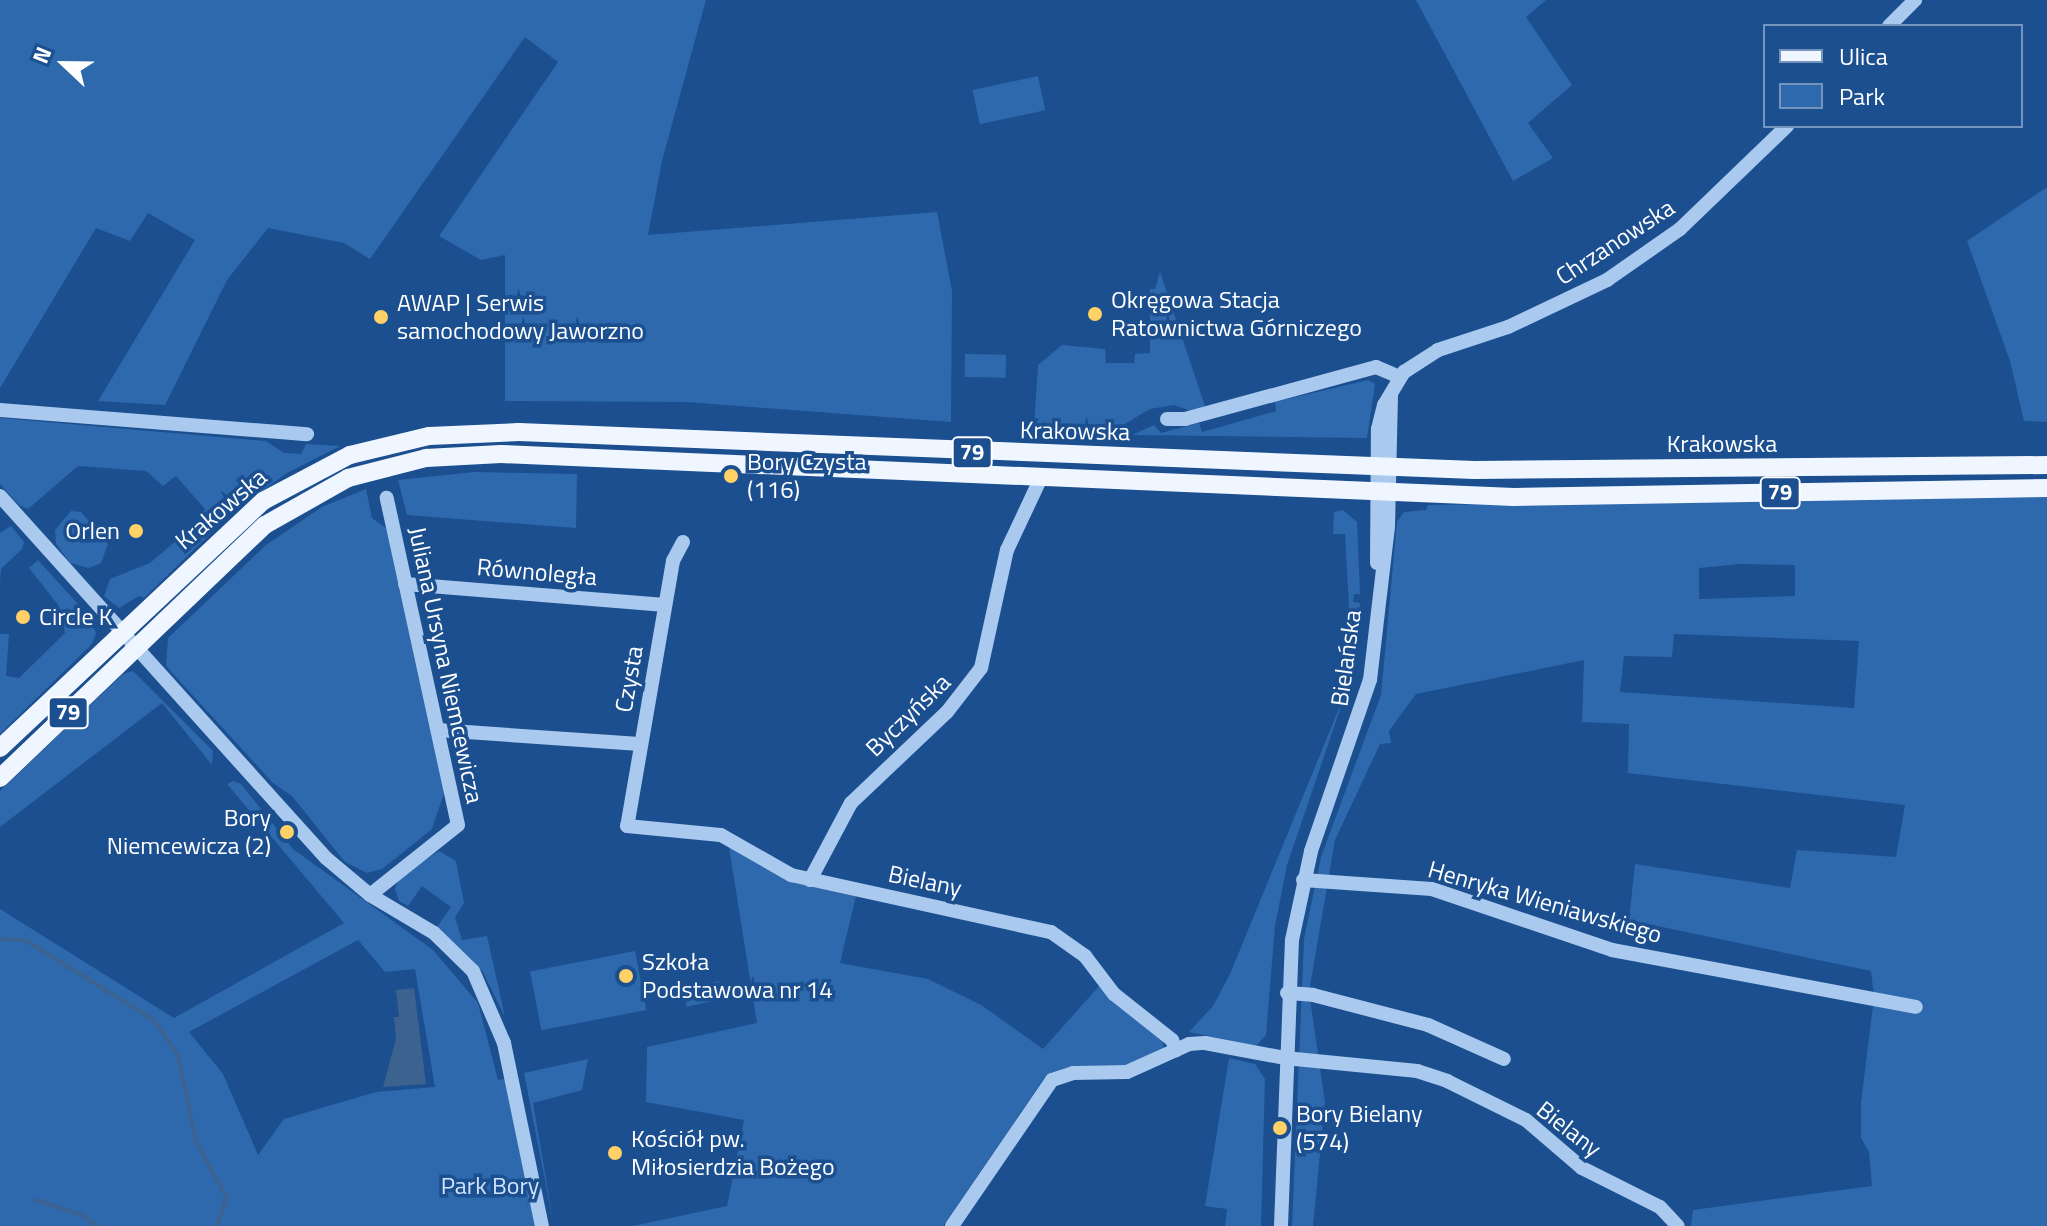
<!DOCTYPE html>
<meta charset="utf-8">
<style>
body{margin:0}
#map{position:relative;width:2047px;height:1226px;overflow:hidden;background:#1b4f8f;font-family:"Titillium Web",sans-serif}
div>[style]{position:absolute}
.green>*{inset:0;background:#2e69ad;transform-origin:0 0}
.water>*{inset:0;background:#3c6290}
.stream>*{height:4px;margin:-2px;padding:0 2px;transform-origin:2px;border-radius:2px;background:#3c6290}
.minor>*{height:14px;margin:-7px;padding:0 7px;transform-origin:7px;border-radius:7px;background:#a9c9ee}
.major>*{height:18px;margin:-9px;padding:0 9px;transform-origin:9px;border-radius:9px;background:#f0f6ff}
.dots>*{width:22px;height:22px;translate:-50% -50%;box-sizing:border-box;border:4px solid #1b4f8f;border-radius:50%}
span{translate:-50% -50%;white-space:nowrap;text-align:center;line-height:1.15;-webkit-text-stroke:7px #1b4f8f;paint-order:stroke}
.shield-label span{padding:2px 6px;background:#1b4f8f;border:2px solid;border-radius:6px;-webkit-text-stroke-width:0}
.shield-label{font-size:22px;color:#fff;font-weight:700}
.street-label{font-size:24px;color:#fff}
.poi-label{font-size:24px;color:#fff}
.left{translate:0 -50%;text-align:left}
.right{translate:-100% -50%;text-align:right}
.park-label{font-size:24px;color:#cfe3fa}
.legend{position:absolute;left:1763px;top:24px;width:260px;height:104px;box-sizing:border-box;background:#1b4f8f;border:2px solid #7695bc;margin:0;padding:10px 14px;list-style:none;font-size:24px;color:#fff}
.legend li{display:flex;align-items:center;gap:16px;height:40px}
.legend b{width:40px;border:2px solid #7695bc}
.north{position:absolute;left:24px;top:24px;width:80px;height:80px;-webkit-text-stroke:6px #1b4f8f;paint-order:stroke;rotate:292deg;font-size:22px;font-weight:700;line-height:32px;text-align:center;color:#fff}
.north::after{content:'';display:block;margin:auto;width:28px;height:36px;background:#fff;clip-path:polygon(50% 0,100% 100%,50% 72%,0 100%)}
</style>
<div id="map">
<div class="green">
<i style="clip-path:polygon(0 0,706px 0,662px 161px,648px 235px,937px 212px,952px 291px,951px 422px,686px 402px,505px 401px,505px 255px,481px 260px,439px 236px,558px 62px,525px 37px,370px 259px,344px 243px,268px 228px,227px 280px,165px 405px,98px 401px,195px 240px,148px 213px,130px 241px,96px 228px,0 388px)"></i>
<i style="clip-path:polygon(1416px 0,1546px 0,1526px 17px,1572px 85px,1528px 123px,1553px 158px,1513px 181px)"></i>
<i style="left:1038px;top:76px;width:35px;height:67px;rotate:78deg"></i>
<i style="clip-path:polygon(2047px 187px,2047px 422px,2024px 421px,2010px 361px,1967px 241px)"></i>
<i style="clip-path:polygon(1160px 272px,1205px 406px,1191px 411px,1174px 405px,1150px 409px,1113px 431px,1034px 428px,1038px 365px,1062px 345px,1105px 349px,1106px 363px,1134px 363px,1135px 354px,1150px 353px,1150px 289px,1155px 289px)"></i>
<i style="left:965px;top:354px;width:41px;height:23px;rotate:1deg"></i>
<i style="clip-path:polygon(1368px 380px,1375px 384px,1367px 438px,1132px 435px,1154px 425px,1161px 433px,1199px 423px,1202px 432px,1276px 411px,1275px 402px)"></i>
<i style="clip-path:polygon(0 418px,266px 441px,284px 453px,301px 454px,306px 444px,340px 446px,287px 473px,235px 510px,144px 598px,139px 596px,119px 608px,104px 596px,110px 579px,150px 563px,196px 524px,205px 509px,176px 476px,163px 486px,146px 471px,78px 466px,28px 509px,19px 505px,0 484px)"></i>
<i style="clip-path:polygon(474px 472px,577px 474px,576px 528px,407px 515px,398px 480px)"></i>
<i style="clip-path:polygon(366px 489px,372px 518px,386px 528px,444px 793px,432px 829px,382px 869px,367px 873px,345px 862px,292px 796px,273px 783px,166px 666px,168px 638px,266px 545px,322px 507px)"></i>
<i style="clip-path:polygon(evenodd,2047px 497px,2047px 1226px,1691px 1226px,1693px 1210px,1872px 1186px,1869px 1152px,1861px 1138px,1861px 1103px,1874px 997px,1871px 971px,1629px 920px,1635px 864px,1790px 888px,1797px 850px,1896px 857px,1905px 805px,1628px 773px,1629px 724px,1582px 722px,1584px 660px,1416px 694px,1389px 731px,1391px 743px,1380px 744px,1335px 840px,1309px 992px,1325px 1102px,1313px 1226px,1292px 1226px,1304px 939px,1321px 857px,1381px 695px,1397px 522px,1404px 512px,1426px 510px,1428px 505px,2047px 497px,1740px 564px,1795px 565px,1795px 596px,1699px 599px,1699px 568px,1740px 564px,2047px 497px,1674px 634px,1859px 641px,1854px 708px,1620px 692px,1624px 656px,1672px 657px,1674px 634px)"></i>
<i style="clip-path:polygon(1343px 510px,1357px 522px,1360px 594px,1354px 594px,1353px 602px,1360px 603px,1358px 629px,1350px 625px,1345px 534px,1333px 534px,1334px 512px)"></i>
<i style="clip-path:polygon(71px 511px,81px 512px,108px 544px,101px 563px,89px 568px,70px 563px,56px 544px,55px 530px)"></i>
<i style="clip-path:polygon(11px 526px,24px 542px,22px 549px,1px 569px,0 582px,0 533px)"></i>
<i style="clip-path:polygon(38px 560px,88px 615px,96px 633px,92px 644px,0 734px,0 634px,9px 634px,6px 676px,19px 678px,65px 633px,59px 606px,29px 568px)"></i>
<i style="clip-path:polygon(133px 671px,213px 751px,212px 765px,162px 703px,0 827px,0 791px,123px 674px)"></i>
<i style="clip-path:polygon(1347px 689px,1287px 865px,1275px 926px,1266px 1035px,1256px 1046px,1189px 1032px,1213px 1006px,1230px 974px)"></i>
<i style="clip-path:polygon(evenodd,233px 781px,241px 784px,293px 849px,433px 950px,478px 1003px,498px 1080px,505px 1079px,535px 1226px,0 1226px,0 909px,174px 1018px,344px 923px,227px 784px,233px 781px,358px 940px,385px 972px,415px 969px,435px 1087px,376px 1092px,284px 1119px,258px 1155px,223px 1074px,189px 1032px,358px 940px)"></i>
<i style="clip-path:polygon(728px 841px,815px 887px,856px 896px,840px 963px,928px 979px,981px 1005px,1043px 1049px,1100px 985px,1162px 1038px,1164px 1049px,1126px 1065px,1072px 1066px,1047px 1074px,943px 1226px,633px 1226px,727px 1206px,744px 1120px,646px 1102px,647px 1047px,757px 1023px)"></i>
<i style="clip-path:polygon(439px 851px,456px 861px,464px 903px,455px 917px,462px 940px,487px 936px,505px 1017px,483px 972px,437px 927px,451px 907px,422px 886px,408px 906px,399px 901px,395px 889px,400px 876px)"></i>
<i style="left:635px;top:951px;width:60px;height:107px;rotate:79deg"></i>
<i style="left:719px;top:981px;width:18px;height:37px;rotate:77deg"></i>
<i style="clip-path:polygon(1229px 1058px,1255px 1064px,1265px 1079px,1261px 1226px,1225px 1226px,1227px 1209px,1205px 1206px)"></i>
<i style="clip-path:polygon(588px 1059px,582px 1090px,533px 1103px,554px 1226px,524px 1073px)"></i>
</div>
<div class="water">
<i style="clip-path:polygon(414px 988px,426px 1084px,383px 1087px,396px 1039px,394px 1017px,399px 1017px,396px 990px)"></i>
</div>
<div class="stream">
<i style="left:0;top:939px;width:25px;rotate:2deg"></i>
<i style="left:25px;top:940px;width:152px;rotate:31.8deg"></i>
<i style="left:154px;top:1020px;width:42px;rotate:55.6deg"></i>
<i style="left:178px;top:1055px;width:89px;rotate:78.3deg"></i>
<i style="left:196px;top:1142px;width:64px;rotate:61deg"></i>
<i style="left:227px;top:1198px;width:30px;rotate:110deg"></i>
<i style="left:36px;top:1200px;width:48px;rotate:18.1deg"></i>
<i style="left:82px;top:1215px;width:19px;rotate:36deg"></i>
</div>
<div class="minor">
<i style="left:1889px;top:26px;width:37px;rotate:-45deg"></i>
<i style="left:0;top:410px;width:308px;rotate:4.5deg"></i>
<i style="left:1167px;top:419px;width:18px"></i>
<i style="left:1185px;top:419px;width:198px;rotate:-15.2deg"></i>
<i style="left:1376px;top:367px;width:26px;rotate:23deg"></i>
<i style="left:0;top:496px;width:487px;rotate:48deg"></i>
<i style="left:326px;top:858px;width:57px;rotate:40.1deg"></i>
<i style="left:370px;top:895px;width:74px;rotate:30.7deg"></i>
<i style="left:434px;top:933px;width:54px;rotate:44.3deg"></i>
<i style="left:473px;top:971px;width:78px;rotate:66.7deg"></i>
<i style="left:504px;top:1043px;width:187px;rotate:78.3deg"></i>
<i style="left:683px;top:542px;width:21px;rotate:118deg"></i>
<i style="left:673px;top:561px;width:269px;rotate:99.8deg"></i>
<i style="left:627px;top:826px;width:94px;rotate:5.5deg"></i>
<i style="left:721px;top:835px;width:81px;rotate:29.7deg"></i>
<i style="left:791px;top:875px;width:266px;rotate:12.4deg"></i>
<i style="left:1051px;top:932px;width:42px;rotate:35.2deg"></i>
<i style="left:1085px;top:956px;width:48px;rotate:52.7deg"></i>
<i style="left:1114px;top:994px;width:74px;rotate:38.4deg"></i>
<i style="left:1172px;top:1040px;width:11px;rotate:68deg"></i>
<i style="left:1377px;top:563px;width:134px;rotate:-89.6deg"></i>
<i style="left:1378px;top:429px;width:25px;rotate:-76deg"></i>
<i style="left:1384px;top:405px;width:39px;rotate:-59deg"></i>
<i style="left:1404px;top:372px;width:40px;rotate:-32.9deg"></i>
<i style="left:1438px;top:350px;width:74px;rotate:-18.2deg"></i>
<i style="left:1508px;top:327px;width:110px;rotate:-25.4deg"></i>
<i style="left:1607px;top:280px;width:89px;rotate:-34.9deg"></i>
<i style="left:1680px;top:229px;width:149px;rotate:-43.9deg"></i>
<i style="left:405px;top:584px;width:261px;rotate:4.6deg"></i>
<i style="left:438px;top:730px;width:202px;rotate:4deg"></i>
<i style="left:810px;top:880px;width:87px;rotate:-62deg"></i>
<i style="left:851px;top:803px;width:132px;rotate:-43.5deg"></i>
<i style="left:947px;top:712px;width:56px;rotate:-52.3deg"></i>
<i style="left:981px;top:668px;width:121px;rotate:-77.6deg"></i>
<i style="left:1007px;top:550px;width:77px;rotate:-64.8deg"></i>
<i style="left:1303px;top:880px;width:129px;rotate:4deg"></i>
<i style="left:1432px;top:889px;width:190px;rotate:18.7deg"></i>
<i style="left:1612px;top:950px;width:309px;rotate:10.6deg"></i>
<i style="left:370px;top:895px;width:112px;rotate:-38.5deg"></i>
<i style="left:458px;top:825px;width:335px;rotate:-102.3deg"></i>
<i style="left:1287px;top:993px;width:26px;rotate:4deg"></i>
<i style="left:1313px;top:995px;width:119px;rotate:14.6deg"></i>
<i style="left:1428px;top:1025px;width:83px;rotate:24.1deg"></i>
<i style="left:952px;top:1226px;width:177px;rotate:-55.6deg"></i>
<i style="left:1052px;top:1080px;width:22px;rotate:-18deg"></i>
<i style="left:1073px;top:1073px;width:54px;rotate:-1.1deg"></i>
<i style="left:1127px;top:1072px;width:68px;rotate:-24.3deg"></i>
<i style="left:1189px;top:1044px;width:16px;rotate:-4deg"></i>
<i style="left:1205px;top:1043px;width:81px;rotate:10.6deg"></i>
<i style="left:1285px;top:1058px;width:133px;rotate:5.6deg"></i>
<i style="left:1417px;top:1071px;width:32px;rotate:18deg"></i>
<i style="left:1447px;top:1081px;width:88px;rotate:26.3deg"></i>
<i style="left:1526px;top:1120px;width:74px;rotate:40.6deg"></i>
<i style="left:1582px;top:1168px;width:87px;rotate:26.6deg"></i>
<i style="left:1660px;top:1207px;width:26px;rotate:47deg"></i>
<i style="left:1281px;top:1226px;width:286px;rotate:-87.8deg"></i>
<i style="left:1292px;top:940px;width:91px;rotate:-77.9deg"></i>
<i style="left:1311px;top:851px;width:181px;rotate:-71deg"></i>
<i style="left:1370px;top:680px;width:154px;rotate:-83.3deg"></i>
<i style="left:1388px;top:527px;width:132px;rotate:-88.7deg"></i>
</div>
<div class="major">
<i style="left:0;top:748px;width:361px;rotate:-43.2deg"></i>
<i style="left:263px;top:501px;width:98px;rotate:-27.9deg"></i>
<i style="left:350px;top:455px;width:81px;rotate:-13.5deg"></i>
<i style="left:429px;top:436px;width:90px;rotate:-2.5deg"></i>
<i style="left:519px;top:432px;width:956px;rotate:2.28deg"></i>
<i style="left:1474px;top:470px;width:573px;rotate:-0.5deg"></i>
<i style="left:0;top:778px;width:366px;rotate:-43.7deg"></i>
<i style="left:265px;top:525px;width:95px;rotate:-29.5deg"></i>
<i style="left:348px;top:478px;width:81px;rotate:-14.4deg"></i>
<i style="left:426px;top:458px;width:75px;rotate:-3.1deg"></i>
<i style="left:501px;top:454px;width:1014px;rotate:2.43deg"></i>
<i style="left:1514px;top:497px;width:533px;rotate:-0.97deg"></i>
</div>
<div class="dots">
<i style="left:1095px;top:314px;background:#ffd166"></i>
<i style="left:381px;top:317px;background:#ffd166"></i>
<i style="left:731px;top:476px;background:#ffd166"></i>
<i style="left:136px;top:531px;background:#ffd166"></i>
<i style="left:23px;top:617px;background:#ffd166"></i>
<i style="left:287px;top:832px;background:#ffd166"></i>
<i style="left:626px;top:976px;background:#ffd166"></i>
<i style="left:1280px;top:1128px;background:#ffd166"></i>
<i style="left:615px;top:1153px;background:#ffd166"></i>
</div>
<div class="shield-label">
<span style="left:972px;top:453px">79</span>
<span style="left:1780px;top:493px">79</span>
<span style="left:68px;top:713px">79</span>
</div>
<div class="street-label">
<span style="left:1615px;top:242px;rotate:-33deg">Chrzanowska</span>
<span style="left:1075px;top:431px;rotate:1deg">Krakowska</span>
<span style="left:1722px;top:444px">Krakowska</span>
<span style="left:221px;top:509px;rotate:-40deg">Krakowska</span>
<span style="left:537px;top:572px;rotate:5deg">Równoległa</span>
<span style="left:1346px;top:658px;rotate:-82deg">Bielańska</span>
<span style="left:446px;top:665px;rotate:78deg">Juliana Ursyna Niemcewicza</span>
<span style="left:629px;top:679px;rotate:-80deg">Czysta</span>
<span style="left:908px;top:715px;rotate:-44deg">Byczyńska</span>
<span style="left:925px;top:881px;rotate:12deg">Bielany</span>
<span style="left:1545px;top:902px;rotate:16deg">Henryka Wieniawskiego</span>
<span style="left:1569px;top:1129px;rotate:38deg">Bielany</span>
</div>
<div class="poi-label">
<span class="left" style="left:1111px;top:314px">Okręgowa Stacja<br>Ratownictwa Górniczego</span>
<span class="left" style="left:397px;top:317px">AWAP | Serwis<br>samochodowy Jaworzno</span>
<span class="left" style="left:747px;top:476px">Bory Czysta<br>(116)</span>
<span class="right" style="left:120px;top:531px">Orlen</span>
<span class="left" style="left:39px;top:617px">Circle K</span>
<span class="right" style="left:271px;top:832px">Bory<br>Niemcewicza (2)</span>
<span class="left" style="left:642px;top:976px">Szkoła<br>Podstawowa nr 14</span>
<span class="left" style="left:1296px;top:1128px">Bory Bielany<br>(574)</span>
<span class="left" style="left:631px;top:1153px">Kościół pw.<br>Miłosierdzia Bożego</span>
</div>
<div class="park-label">
<span style="left:490px;top:1186px">Park Bory</span>
</div>
<ul class="legend">
<li><b style="height:10px;background:#f0f6ff"></b>Ulica</li>
<li><b style="height:22px;background:#2e69ad"></b>Park</li>
</ul>
<div class="north">N</div>
</div>
